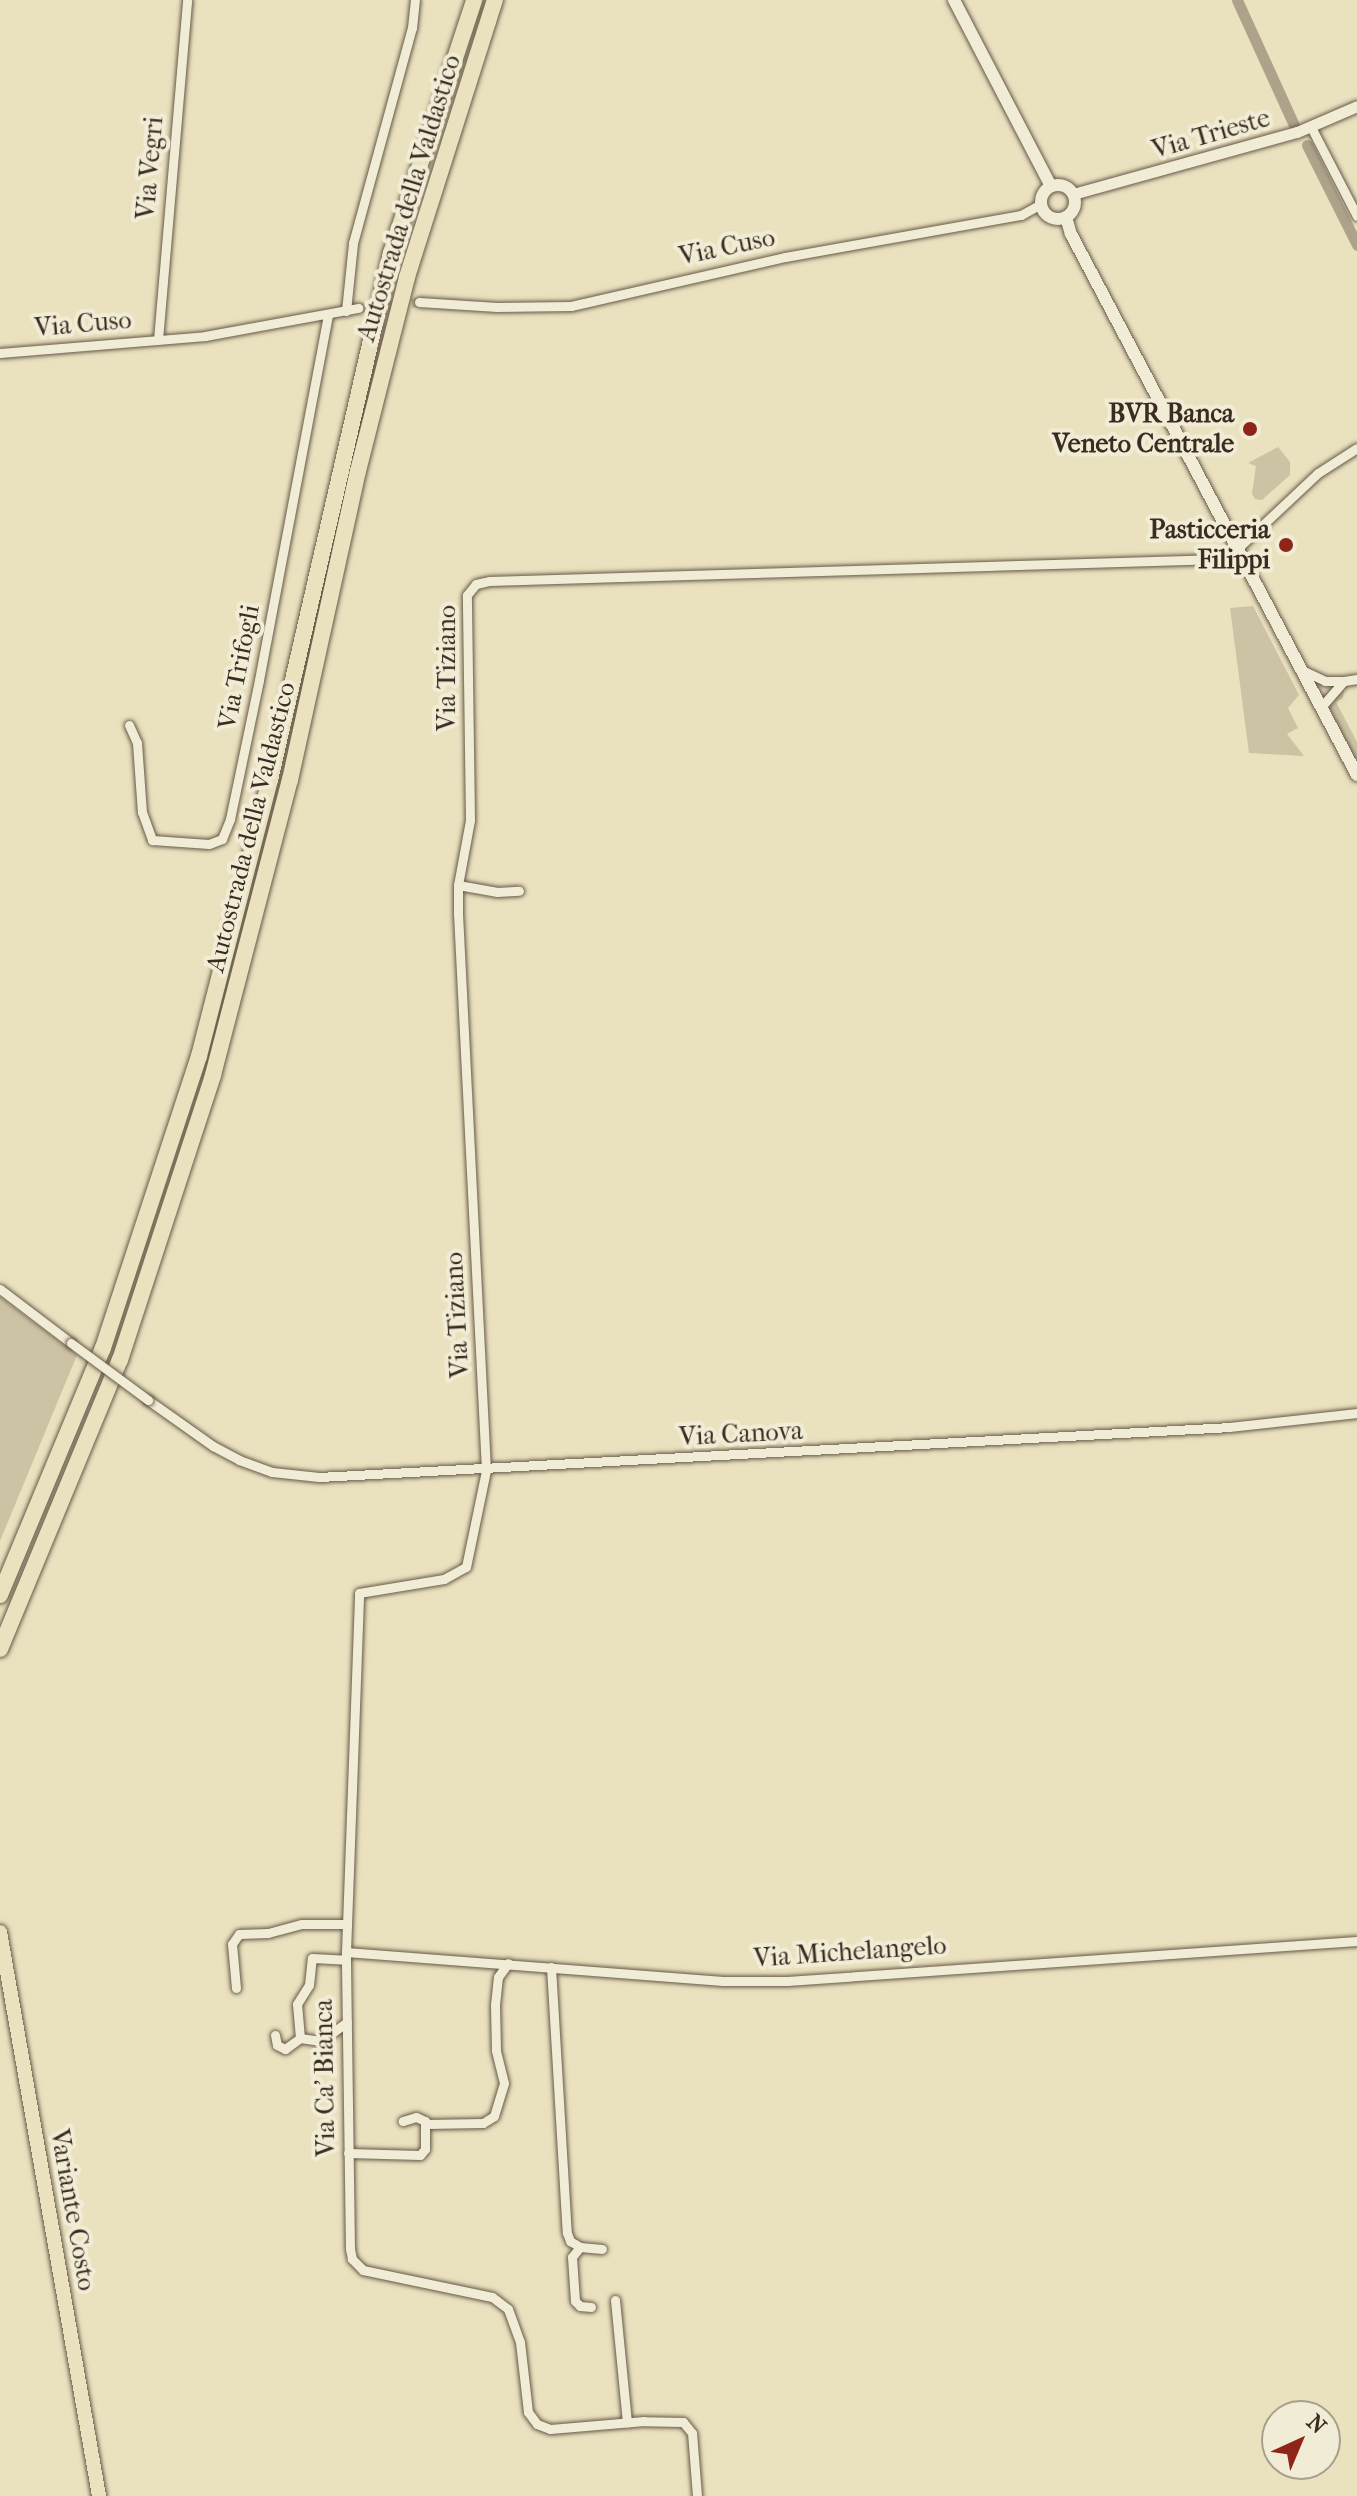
<!DOCTYPE html>
<style>
body{margin:0}
#map{position:relative;width:1357px;height:2496px;overflow:hidden;background:#eae1bf;font-family:"IM FELL French Canon",serif}
div>[style]{position:absolute}
.green>*{inset:0;background:#ccc2a4}
.canal>*{height:11px;margin:-5.5px;padding:0 5.5px;transform-origin:5.5px;border-radius:5.5px;background:#aea38a}
.minor-tunnel>*{height:9px;margin-top:-4.5px;transform-origin:0;background:repeating-linear-gradient(90deg,#c7bda0 0 9px,transparent 0 13.5px)}
.roads{filter:drop-shadow(0 0 2px #675949) drop-shadow(0 0 2px #675949)}
.minor>*{height:9px;margin:-4.5px;padding:0 4.5px;transform-origin:4.5px;border-radius:4.5px;background:#f1ecd5}
.tertiary>*{height:11px;margin:-5.5px;padding:0 5.5px;transform-origin:5.5px;border-radius:5.5px;background:#f1ecd5}
.secondary>*{height:12px;margin:-6px;padding:0 6px;transform-origin:6px;border-radius:6px;background:#f1ecd5}
.secondary>.ring{margin:-6px;padding:0;box-sizing:content-box;background:none;border:12px solid #f1ecd5;border-radius:50%}
.trunk>*{height:14px;margin:-7px;padding:0 7px;transform-origin:7px;border-radius:7px;background:#eae1bf}
.motorway>*{height:16px;margin:-8px;padding:0 8px;transform-origin:8px;border-radius:8px;background:#eae1bf}
.bridges{filter:drop-shadow(0 0 2px #675949) drop-shadow(0 0 2px #675949)}
.minor-bridge>*{height:9px;margin:-4.5px;padding:0 4.5px;transform-origin:4.5px;border-radius:4.5px;background:#f1ecd5}
.dots>*{width:22px;height:22px;translate:-50% -50%;box-sizing:border-box;border:4px solid #f1ecd5;border-radius:50%}
span{translate:-50% -50%;white-space:nowrap;text-align:center;line-height:1.15;-webkit-text-stroke:8px #f1ecd5;paint-order:stroke}
.street-label{font-size:26px;color:#3b2c22}
.poi-label{font-size:26px;color:#3b2c22;font-weight:700}
.right{translate:-100% -50%;text-align:right}
.north{position:absolute;left:1261px;top:2400px;width:80px;height:80px;box-sizing:border-box;background:#f1ecd5;border:2px solid #a89f8d;border-radius:50%;rotate:44deg;font-size:22px;font-weight:700;line-height:32px;text-align:center;color:#3b2c22}
.north::after{content:'';display:block;margin:auto;width:28px;height:36px;background:#8f2418;clip-path:polygon(50% 0,100% 100%,50% 72%,0 100%)}
</style>
<div id="map">
<div class="green">
<i style="clip-path:polygon(1278px 447px,1290px 462px,1290px 475px,1262px 500px,1255px 499px,1252px 494px,1256px 466px,1248px 463px)"></i>
<i style="clip-path:polygon(1253px 606px,1299px 695px,1288px 708px,1298px 728px,1287px 734px,1304px 756px,1249px 753px,1230px 608px)"></i>
<i style="clip-path:polygon(1344px 690px,1343px 698px,1336px 702px,1357px 742px,1357px 762px,1329px 708px,1334px 697px)"></i>
<i style="clip-path:polygon(0 1297px,77px 1355px,0 1541px)"></i>
</div>
<div class="canal">
<i style="left:1237px;top:0;width:137px;rotate:65.5deg"></i>
<i style="left:1307px;top:145px;width:112px;rotate:63.4deg"></i>
</div>
<div class="minor-tunnel">
<i style="left:358px;top:308px;width:61px;rotate:-5.6deg"></i>
</div>
<div class="roads">
<div class="minor">
<i style="left:1311px;top:127px;width:100px;rotate:62.7deg"></i>
<i style="left:419px;top:302px;width:78px;rotate:3.7deg"></i>
<i style="left:497px;top:307px;width:74px;rotate:-0.8deg"></i>
<i style="left:571px;top:306px;width:220px;rotate:-12.9deg"></i>
<i style="left:785px;top:257px;width:240px;rotate:-10.1deg"></i>
<i style="left:1021px;top:215px;width:23px;rotate:-29deg"></i>
<i style="left:346px;top:311px;width:68px;rotate:-84.1deg"></i>
<i style="left:353px;top:243px;width:223px;rotate:-74.7deg"></i>
<i style="left:412px;top:28px;width:28px;rotate:-84deg"></i>
<i style="left:158px;top:340px;width:341px;rotate:-85.1deg"></i>
<i style="left:0;top:353px;width:206px;rotate:-4.7deg"></i>
<i style="left:205px;top:336px;width:156px;rotate:-10.4deg"></i>
<i style="left:1304px;top:671px;width:23px;rotate:25deg"></i>
<i style="left:1325px;top:681px;width:19px"></i>
<i style="left:1322px;top:706px;width:33px;rotate:-49deg"></i>
<i style="left:1344px;top:681px;width:13px;rotate:-9deg"></i>
<i style="left:129px;top:725px;width:20px;rotate:66deg"></i>
<i style="left:137px;top:743px;width:69px;rotate:85.9deg"></i>
<i style="left:142px;top:812px;width:30px;rotate:70deg"></i>
<i style="left:152px;top:840px;width:57px;rotate:4deg"></i>
<i style="left:209px;top:844px;width:14px;rotate:-21deg"></i>
<i style="left:222px;top:839px;width:22px;rotate:-68deg"></i>
<i style="left:230px;top:819px;width:142px;rotate:-78.2deg"></i>
<i style="left:259px;top:680px;width:372px;rotate:-79.3deg"></i>
<i style="left:458px;top:885px;width:40px;rotate:10deg"></i>
<i style="left:497px;top:892px;width:22px;rotate:-3deg"></i>
<i style="left:0;top:1289px;width:89px;rotate:37.3deg"></i>
<i style="left:148px;top:1400px;width:80px;rotate:35.3deg"></i>
<i style="left:213px;top:1446px;width:30px;rotate:28deg"></i>
<i style="left:239px;top:1460px;width:35px;rotate:20deg"></i>
<i style="left:272px;top:1472px;width:47px;rotate:6.1deg"></i>
<i style="left:319px;top:1477px;width:911px;rotate:-3.14deg"></i>
<i style="left:1229px;top:1427px;width:129px;rotate:-6.2deg"></i>
<i style="left:346px;top:1952px;width:378px;rotate:4.4deg"></i>
<i style="left:723px;top:1981px;width:64px"></i>
<i style="left:787px;top:1981px;width:571px;rotate:-4.01deg"></i>
<i style="left:551px;top:1967px;width:266px;rotate:86.6deg"></i>
<i style="left:567px;top:2233px;width:9px;rotate:69deg"></i>
<i style="left:570px;top:2241px;width:12px;rotate:31deg"></i>
<i style="left:580px;top:2247px;width:22px;rotate:5deg"></i>
<i style="left:236px;top:1988px;width:44px;rotate:-95.2deg"></i>
<i style="left:232px;top:1944px;width:12px;rotate:-55deg"></i>
<i style="left:239px;top:1934px;width:29px;rotate:-2deg"></i>
<i style="left:268px;top:1933px;width:35px;rotate:-15deg"></i>
<i style="left:302px;top:1924px;width:45px"></i>
<i style="left:275px;top:2035px;width:10px;rotate:79deg"></i>
<i style="left:277px;top:2045px;width:9px;rotate:27deg"></i>
<i style="left:285px;top:2049px;width:19px;rotate:-36deg"></i>
<i style="left:300px;top:2038px;width:34px;rotate:-95deg"></i>
<i style="left:297px;top:2004px;width:22px;rotate:-58deg"></i>
<i style="left:309px;top:1985px;width:27px;rotate:-84deg"></i>
<i style="left:312px;top:1958px;width:34px;rotate:3deg"></i>
<i style="left:300px;top:2038px;width:21px;rotate:8deg"></i>
<i style="left:321px;top:2041px;width:32px;rotate:-36deg"></i>
<i style="left:426px;top:2124px;width:57px;rotate:-1deg"></i>
<i style="left:483px;top:2123px;width:13px;rotate:-32deg"></i>
<i style="left:494px;top:2116px;width:34px;rotate:-73deg"></i>
<i style="left:504px;top:2083px;width:34px;rotate:-104deg"></i>
<i style="left:496px;top:2050px;width:45px;rotate:-91.3deg"></i>
<i style="left:495px;top:2005px;width:28px;rotate:-84deg"></i>
<i style="left:498px;top:1977px;width:17px;rotate:-54deg"></i>
<i style="left:348px;top:2153px;width:72px;rotate:1.6deg"></i>
<i style="left:420px;top:2155px;width:8px;rotate:-50deg"></i>
<i style="left:425px;top:2149px;width:28px;rotate:-90deg"></i>
<i style="left:425px;top:2121px;width:10px;rotate:-156deg"></i>
<i style="left:416px;top:2117px;width:14px;rotate:163deg"></i>
<i style="left:580px;top:2247px;width:13px;rotate:129deg"></i>
<i style="left:572px;top:2257px;width:44px;rotate:86.1deg"></i>
<i style="left:575px;top:2301px;width:7px;rotate:45deg"></i>
<i style="left:580px;top:2306px;width:11px;rotate:5deg"></i>
<i style="left:615px;top:2300px;width:123px;rotate:84.4deg"></i>
<i style="left:697px;top:2496px;width:63px;rotate:-94.5deg"></i>
<i style="left:692px;top:2433px;width:14px;rotate:-129deg"></i>
<i style="left:683px;top:2422px;width:39px;rotate:-179deg"></i>
<i style="left:644px;top:2421px;width:94px;rotate:175.1deg"></i>
<i style="left:550px;top:2429px;width:14px;rotate:-159deg"></i>
<i style="left:537px;top:2424px;width:15px;rotate:-127deg"></i>
<i style="left:528px;top:2412px;width:70px;rotate:-96.5deg"></i>
<i style="left:520px;top:2342px;width:35px;rotate:-110deg"></i>
<i style="left:508px;top:2309px;width:20px;rotate:-143deg"></i>
<i style="left:492px;top:2297px;width:132px;rotate:-168.2deg"></i>
<i style="left:363px;top:2270px;width:16px;rotate:-135deg"></i>
<i style="left:352px;top:2259px;width:10px;rotate:-101deg"></i>
<i style="left:350px;top:2249px;width:297px;rotate:-90.8deg"></i>
<i style="left:346px;top:1952px;width:359px;rotate:-87.9deg"></i>
<i style="left:359px;top:1593px;width:86px;rotate:-9.4deg"></i>
<i style="left:444px;top:1579px;width:25px;rotate:-29deg"></i>
<i style="left:466px;top:1567px;width:99px;rotate:-78.3deg"></i>
<i style="left:486px;top:1470px;width:557px;rotate:-92.88deg"></i>
<i style="left:458px;top:914px;width:29px;rotate:-90deg"></i>
<i style="left:458px;top:885px;width:66px;rotate:-79.5deg"></i>
<i style="left:470px;top:820px;width:225px;rotate:-90.8deg"></i>
<i style="left:467px;top:595px;width:14px;rotate:-51deg"></i>
<i style="left:476px;top:584px;width:13px;rotate:-13deg"></i>
<i style="left:489px;top:581px;width:732px;rotate:-1.72deg"></i>
<i style="left:1221px;top:559px;width:19px;rotate:-32deg"></i>
<i style="left:1237px;top:549px;width:111px;rotate:-43.2deg"></i>
<i style="left:1318px;top:473px;width:46px;rotate:-32.7deg"></i>
</div>
<div class="tertiary">
<i style="left:1073px;top:194px;width:232px;rotate:-15.5deg"></i>
<i style="left:1297px;top:132px;width:65px;rotate:-23.4deg"></i>
</div>
<div class="secondary">
<i style="left:954px;top:0;width:210px;rotate:62.5deg"></i>
<i class="ring" style="left:1041px;top:185px;width:22px;height:22px"></i>
<i style="left:1066px;top:217px;width:18px;rotate:74deg"></i>
<i style="left:1071px;top:234px;width:612px;rotate:62.14deg"></i>
</div>
<div class="trunk">
<i style="left:0;top:1932px;width:573px;rotate:80.04deg"></i>
</div>
<div class="motorway">
<i style="left:0;top:1595px;width:268px;rotate:-67.4deg"></i>
<i style="left:103px;top:1348px;width:307px;rotate:-71.8deg"></i>
<i style="left:199px;top:1056px;width:285px;rotate:-75.6deg"></i>
<i style="left:270px;top:780px;width:541px;rotate:-77.07deg"></i>
<i style="left:391px;top:253px;width:266px;rotate:-71.8deg"></i>
<i style="left:0;top:1649px;width:313px;rotate:-67.5deg"></i>
<i style="left:120px;top:1360px;width:300px;rotate:-71.9deg"></i>
<i style="left:213px;top:1075px;width:305px;rotate:-75.4deg"></i>
<i style="left:290px;top:780px;width:316px;rotate:-77.6deg"></i>
<i style="left:358px;top:471px;width:200px;rotate:-75.8deg"></i>
<i style="left:407px;top:277px;width:291px;rotate:-72.4deg"></i>
</div>
</div>
<div class="bridges">
<div class="minor-bridge">
<i style="left:71px;top:1343px;width:96px;rotate:36.5deg"></i>
</div>
</div>
<div class="dots">
<i style="left:1250px;top:429px;background:#8f2418"></i>
<i style="left:1286px;top:545px;background:#8f2418"></i>
</div>
<div class="street-label">
<span style="left:1211px;top:134px;rotate:-16deg">Via Trieste</span>
<span style="left:150px;top:168px;rotate:-85deg">Via Vegri</span>
<span style="left:409px;top:198px;rotate:-73deg">Autostrada della Valdastico</span>
<span style="left:727px;top:247px;rotate:-12deg">Via Cuso</span>
<span style="left:83px;top:324px;rotate:-5deg">Via Cuso</span>
<span style="left:239px;top:667px;rotate:-79deg">Via Trifogli</span>
<span style="left:447px;top:668px;rotate:-90deg">Via Tiziano</span>
<span style="left:251px;top:827px;rotate:-76deg">Autostrada della Valdastico</span>
<span style="left:457px;top:1315px;rotate:-93deg">Via Tiziano</span>
<span style="left:741px;top:1434px;rotate:-3deg">Via Canova</span>
<span style="left:850px;top:1952px;rotate:-4deg">Via Michelangelo</span>
<span style="left:325px;top:2078px;rotate:-91deg">Via Ca' Bianca</span>
<span style="left:73px;top:2210px;rotate:80deg">Variante Costo</span>
</div>
<div class="poi-label">
<span class="right" style="left:1234px;top:429px">BVR Banca<br>Veneto Centrale</span>
<span class="right" style="left:1270px;top:545px">Pasticceria<br>Filippi</span>
</div>
<div class="north">N</div>
</div>
